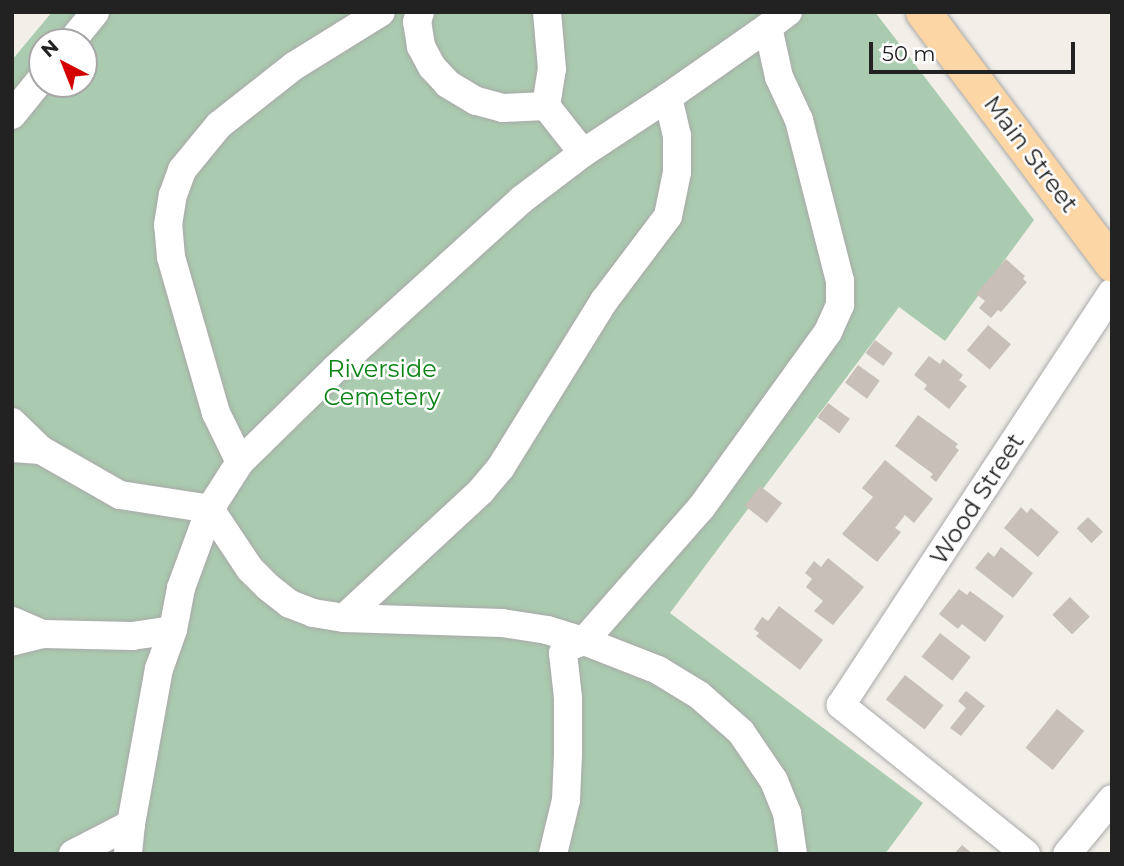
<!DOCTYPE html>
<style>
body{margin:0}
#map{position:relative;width:1124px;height:866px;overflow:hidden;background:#f2efe9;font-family:Montserrat,sans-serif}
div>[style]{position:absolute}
.cemetery>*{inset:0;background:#aacbaf}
.building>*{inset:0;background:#c7bfb8;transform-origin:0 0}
.roads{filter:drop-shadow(0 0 2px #a9a9a9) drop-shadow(0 0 2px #a9a9a9)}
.minor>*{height:28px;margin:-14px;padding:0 14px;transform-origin:14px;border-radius:14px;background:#fff}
.major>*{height:35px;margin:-17.5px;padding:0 17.5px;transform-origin:17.5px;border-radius:17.5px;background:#fcd6a4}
span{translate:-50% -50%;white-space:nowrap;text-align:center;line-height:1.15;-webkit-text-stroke:5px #fff;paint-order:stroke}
.street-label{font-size:24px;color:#222}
.park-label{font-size:24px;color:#0c8416}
.frame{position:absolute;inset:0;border:14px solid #222;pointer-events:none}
.north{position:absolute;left:28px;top:28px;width:70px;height:70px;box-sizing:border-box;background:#fff;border:2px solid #a7a7a7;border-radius:50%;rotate:318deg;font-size:19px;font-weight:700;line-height:28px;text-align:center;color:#222}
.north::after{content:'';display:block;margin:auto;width:24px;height:32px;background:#d40000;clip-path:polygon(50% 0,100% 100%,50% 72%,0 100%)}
.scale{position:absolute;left:869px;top:42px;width:206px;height:32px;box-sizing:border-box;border:4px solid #222;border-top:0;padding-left:9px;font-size:21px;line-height:24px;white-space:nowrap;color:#222;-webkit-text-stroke:5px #fff;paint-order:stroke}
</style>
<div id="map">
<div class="cemetery">
<i style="clip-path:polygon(evenodd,52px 12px,875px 12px,1034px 220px,945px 341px,899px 307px,670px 613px,923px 803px,885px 854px,12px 854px,12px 60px,52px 12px,42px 42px,84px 42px,84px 84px,42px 84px,42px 42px)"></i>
</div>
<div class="building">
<i style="clip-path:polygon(1006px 259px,1025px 276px,1023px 279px,1027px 282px,1001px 312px,998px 310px,991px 318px,979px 308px,985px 301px,976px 294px)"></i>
<i style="left:988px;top:325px;width:30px;height:33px;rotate:40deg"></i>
<i style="left:875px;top:340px;width:22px;height:16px;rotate:36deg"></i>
<i style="clip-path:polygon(929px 356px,940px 364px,943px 359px,963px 375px,959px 380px,967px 386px,949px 409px,924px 389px,927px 385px,914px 375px)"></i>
<i style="left:858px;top:365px;width:27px;height:22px;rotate:36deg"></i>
<i style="left:828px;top:403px;width:27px;height:18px;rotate:36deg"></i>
<i style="clip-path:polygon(918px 415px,958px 444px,955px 447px,959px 450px,936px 482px,930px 477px,933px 474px,895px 446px)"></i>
<i style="clip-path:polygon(885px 460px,933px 499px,914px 523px,905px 515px,895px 528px,901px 532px,877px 562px,842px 534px,873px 497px,862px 488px)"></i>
<i style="left:760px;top:486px;width:28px;height:25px;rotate:38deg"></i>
<i style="clip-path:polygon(1021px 507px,1027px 513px,1031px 508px,1059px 532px,1038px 557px,1004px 528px)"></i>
<i style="left:1088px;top:517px;width:21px;height:16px;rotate:45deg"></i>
<i style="clip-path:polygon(1001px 547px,1033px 573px,1013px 598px,975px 568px,988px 552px,994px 557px)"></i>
<i style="clip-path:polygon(828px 558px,864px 587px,833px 625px,814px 611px,823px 601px,806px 587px,812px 579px,805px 573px,814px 561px,821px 567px)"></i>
<i style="clip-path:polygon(959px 589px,967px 595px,970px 591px,1004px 616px,985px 642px,962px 624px,958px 629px,939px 614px)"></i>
<i style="left:1070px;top:597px;width:28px;height:25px;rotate:45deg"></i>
<i style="clip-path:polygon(779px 606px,823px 640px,800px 670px,756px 636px,759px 633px,754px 629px,762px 617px,768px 621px)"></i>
<i style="left:940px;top:633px;width:39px;height:30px;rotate:38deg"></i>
<i style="left:905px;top:675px;width:49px;height:31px;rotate:38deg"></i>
<i style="clip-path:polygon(966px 691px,985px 706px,961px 736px,950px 728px,966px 708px,958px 701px)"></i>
<i style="left:1057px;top:709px;width:35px;height:50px;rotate:39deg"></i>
<i style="clip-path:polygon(962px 845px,973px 854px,954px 854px)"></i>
</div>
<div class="roads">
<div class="minor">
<i style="left:768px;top:27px;width:25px;rotate:-37deg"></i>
<i style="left:71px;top:42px;width:38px;rotate:-51deg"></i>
<i style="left:546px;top:106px;width:37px;rotate:-81deg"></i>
<i style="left:552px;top:69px;width:57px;rotate:-95deg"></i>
<i style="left:12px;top:115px;width:48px;rotate:-51deg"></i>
<i style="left:12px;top:422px;width:40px;rotate:44deg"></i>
<i style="left:12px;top:448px;width:29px;rotate:4deg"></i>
<i style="left:41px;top:450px;width:91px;rotate:29.7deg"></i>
<i style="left:120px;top:495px;width:91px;rotate:8.8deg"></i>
<i style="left:210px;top:509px;width:56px;rotate:-57.4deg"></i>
<i style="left:240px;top:462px;width:134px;rotate:-44.4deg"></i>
<i style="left:336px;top:368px;width:250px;rotate:-42.2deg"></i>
<i style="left:521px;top:200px;width:78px;rotate:-37.2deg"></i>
<i style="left:583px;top:153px;width:60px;rotate:-128.2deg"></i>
<i style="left:546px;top:106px;width:43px;rotate:177.3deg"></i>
<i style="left:503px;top:108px;width:28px;rotate:-165deg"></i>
<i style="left:476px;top:101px;width:33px;rotate:-149deg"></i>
<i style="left:448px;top:84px;width:23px;rotate:-133deg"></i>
<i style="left:432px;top:67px;width:24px;rotate:-118deg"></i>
<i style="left:421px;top:46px;width:24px;rotate:-99deg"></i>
<i style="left:417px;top:22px;width:10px;rotate:-73deg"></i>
<i style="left:240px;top:462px;width:55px;rotate:-116.1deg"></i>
<i style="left:216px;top:413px;width:162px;rotate:-106.1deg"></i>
<i style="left:171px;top:257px;width:32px;rotate:-95deg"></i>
<i style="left:168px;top:225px;width:30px;rotate:-81deg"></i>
<i style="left:173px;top:195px;width:27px;rotate:-70deg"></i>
<i style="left:182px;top:170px;width:58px;rotate:-50.6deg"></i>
<i style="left:219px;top:125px;width:95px;rotate:-38.2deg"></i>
<i style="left:294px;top:66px;width:102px;rotate:-31.8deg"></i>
<i style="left:344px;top:618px;width:158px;rotate:1.8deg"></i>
<i style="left:502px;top:623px;width:46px;rotate:8.8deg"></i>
<i style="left:547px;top:630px;width:39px;rotate:17deg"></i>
<i style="left:584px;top:641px;width:177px;rotate:-48.7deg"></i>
<i style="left:701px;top:508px;width:217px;rotate:-54.2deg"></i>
<i style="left:828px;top:332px;width:30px;rotate:-66deg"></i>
<i style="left:840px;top:305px;width:24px;rotate:-90deg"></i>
<i style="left:840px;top:281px;width:166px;rotate:-104.3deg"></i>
<i style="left:799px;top:120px;width:47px;rotate:-114.9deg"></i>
<i style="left:779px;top:77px;width:51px;rotate:-102.4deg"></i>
<i style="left:768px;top:27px;width:122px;rotate:145deg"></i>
<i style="left:12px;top:621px;width:34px;rotate:23deg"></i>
<i style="left:43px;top:634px;width:32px;rotate:166deg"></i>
<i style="left:43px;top:634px;width:89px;rotate:1.3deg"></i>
<i style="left:132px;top:636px;width:41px;rotate:-8.3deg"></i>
<i style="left:173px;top:630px;width:43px;rotate:-79.2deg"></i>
<i style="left:181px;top:588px;width:84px;rotate:-69.8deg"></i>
<i style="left:210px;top:509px;width:72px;rotate:56.3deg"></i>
<i style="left:250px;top:569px;width:25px;rotate:45deg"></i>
<i style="left:268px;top:587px;width:28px;rotate:38deg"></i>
<i style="left:290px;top:604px;width:25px;rotate:21deg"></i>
<i style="left:313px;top:613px;width:31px;rotate:9deg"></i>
<i style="left:344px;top:618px;width:187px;rotate:-42.8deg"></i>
<i style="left:481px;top:491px;width:31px;rotate:-50deg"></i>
<i style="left:501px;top:467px;width:195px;rotate:-58.2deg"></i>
<i style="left:604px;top:301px;width:106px;rotate:-53deg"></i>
<i style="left:668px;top:216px;width:45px;rotate:-78.4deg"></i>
<i style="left:677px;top:172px;width:36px;rotate:-90deg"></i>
<i style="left:677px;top:136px;width:40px;rotate:-103deg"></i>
<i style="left:668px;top:97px;width:102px;rotate:146.6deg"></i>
<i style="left:131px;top:824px;width:158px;rotate:-79.8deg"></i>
<i style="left:159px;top:669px;width:41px;rotate:-70.3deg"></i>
<i style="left:73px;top:854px;width:65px;rotate:-27.3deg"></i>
<i style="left:131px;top:824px;width:30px;rotate:96deg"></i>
<i style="left:553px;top:854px;width:56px;rotate:-76.5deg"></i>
<i style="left:566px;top:800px;width:45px;rotate:-87.5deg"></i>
<i style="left:568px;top:755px;width:57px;rotate:-90deg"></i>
<i style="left:568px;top:698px;width:45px;rotate:-96.3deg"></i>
<i style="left:563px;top:653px;width:8px;rotate:-50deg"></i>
<i style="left:568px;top:647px;width:17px;rotate:-21deg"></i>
<i style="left:584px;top:641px;width:79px;rotate:21.4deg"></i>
<i style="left:658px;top:670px;width:48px;rotate:31.4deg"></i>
<i style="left:699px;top:695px;width:56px;rotate:41.4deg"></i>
<i style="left:741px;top:732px;width:59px;rotate:56deg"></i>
<i style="left:774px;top:781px;width:35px;rotate:68deg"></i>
<i style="left:787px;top:813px;width:41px;rotate:81.7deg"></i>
<i style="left:1026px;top:854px;width:238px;rotate:-141.2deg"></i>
<i style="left:841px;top:705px;width:493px;rotate:-56.7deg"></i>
<i style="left:1067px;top:854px;width:71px;rotate:-50.7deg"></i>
</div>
<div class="major">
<i style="left:923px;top:12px;width:315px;rotate:53.1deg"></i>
</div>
</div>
<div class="street-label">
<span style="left:1031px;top:154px;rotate:53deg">Main Street</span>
<span style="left:977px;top:499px;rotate:-57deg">Wood Street</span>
</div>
<div class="park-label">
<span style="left:382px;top:383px">Riverside<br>Cemetery</span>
</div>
<div class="frame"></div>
<div class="north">N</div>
<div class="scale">50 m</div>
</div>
